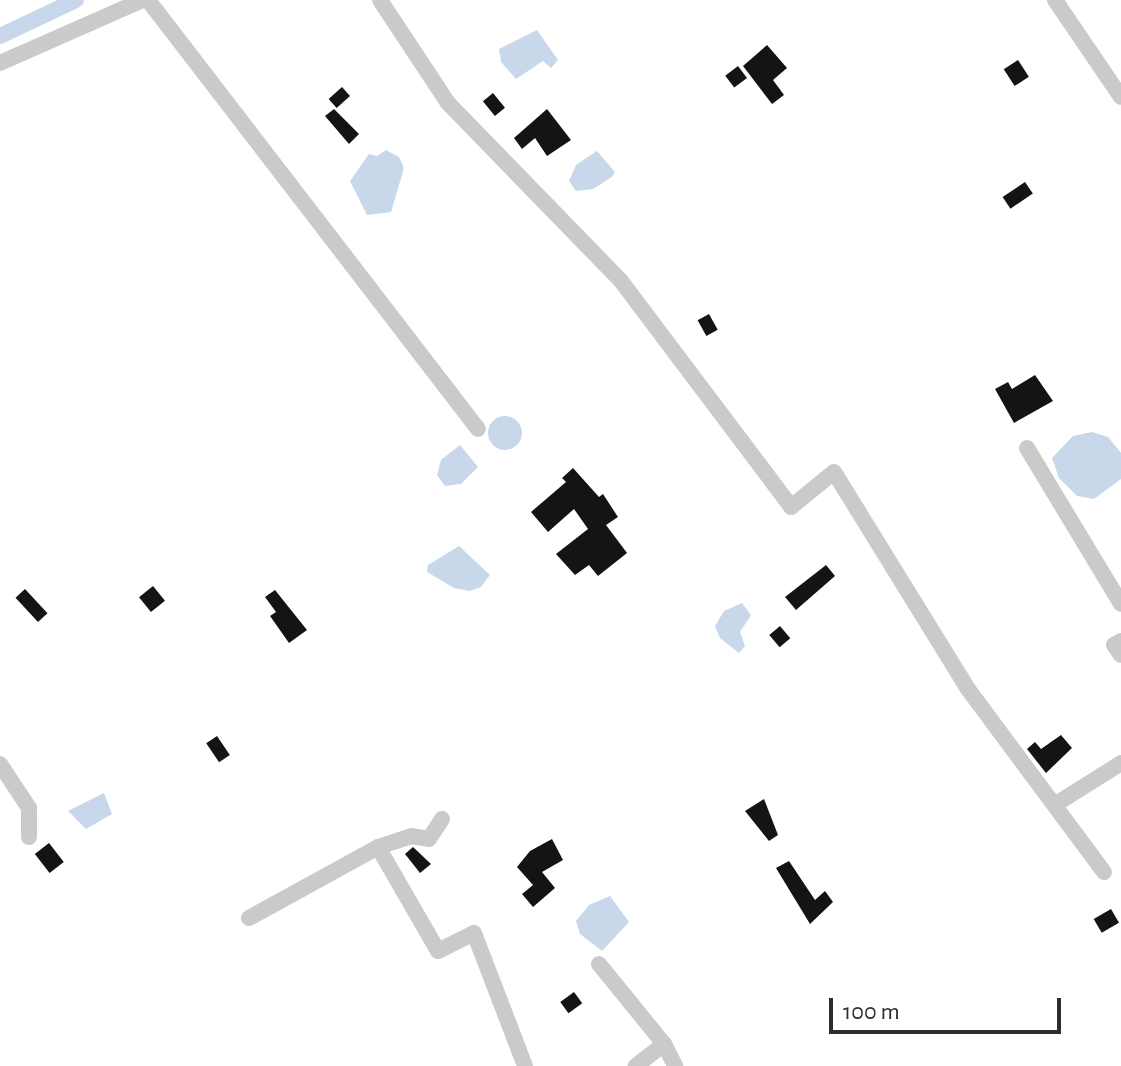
<!DOCTYPE html>
<style>
body{margin:0}
#map{position:relative;width:1121px;height:1066px;overflow:hidden;background:#fff;font-family:"Alegreya Sans",sans-serif}
div>[style]{position:absolute}
.water>*{inset:0;background:#c8d7ea}
.round{border-radius:50%}
.canal>*{height:16px;margin:-8px;padding:0 8px;transform-origin:8px;border-radius:8px;background:#c8d7ea}
.building>*{inset:0;background:#141414;transform-origin:0 0}
.minor>*{height:16px;margin:-8px;padding:0 8px;transform-origin:8px;border-radius:8px;background:#cacaca}
span{translate:-50% -50%;white-space:nowrap;text-align:center;line-height:1.15;-webkit-text-stroke:8px #fff;paint-order:stroke}
.scale{position:absolute;left:829px;top:998px;width:232px;height:36px;box-sizing:border-box;border:4px solid #2d2d2d;border-top:0;padding-left:10px;font-size:24px;line-height:28px;white-space:nowrap;color:#2d2d2d;-webkit-text-stroke:6px #fff;paint-order:stroke}
</style>
<div id="map">
<div class="water">
<i style="clip-path:polygon(537px 30px,558px 60px,551px 68px,543px 61px,516px 79px,501px 62px,499px 49px)"></i>
<i style="clip-path:polygon(386px 150px,399px 157px,404px 168px,391px 212px,367px 215px,350px 181px,369px 154px,377px 156px)"></i>
<i style="clip-path:polygon(597px 151px,615px 172px,612px 177px,593px 189px,576px 191px,569px 181px,576px 165px)"></i>
<i class="round" style="left:488px;top:416px;width:34px;height:34px"></i>
<i style="clip-path:polygon(1092px 432px,1108px 437px,1121px 453px,1121px 479px,1094px 499px,1077px 496px,1059px 478px,1052px 458px,1073px 436px)"></i>
<i style="clip-path:polygon(460px 445px,478px 467px,461px 484px,445px 486px,437px 475px,441px 460px)"></i>
<i style="clip-path:polygon(459px 546px,490px 575px,481px 587px,470px 591px,454px 588px,427px 572px,428px 565px)"></i>
<i style="clip-path:polygon(742px 603px,751px 615px,740px 632px,745px 646px,739px 653px,720px 638px,715px 626px,724px 611px)"></i>
<i style="clip-path:polygon(104px 793px,112px 814px,86px 829px,68px 811px)"></i>
<i style="clip-path:polygon(610px 896px,629px 922px,602px 951px,580px 934px,576px 921px,589px 905px)"></i>
</div>
<div class="canal">
<i style="left:0;top:36px;width:84px;rotate:-25.3deg"></i>
</div>
<div class="building">
<i style="clip-path:polygon(767px 45px,787px 68px,773px 80px,784px 95px,772px 104px,743px 66px)"></i>
<i style="left:1018px;top:60px;width:20px;height:17px;rotate:57deg"></i>
<i style="left:738px;top:66px;width:15px;height:16px;rotate:53deg"></i>
<i style="left:342px;top:87px;width:12px;height:18px;rotate:48deg"></i>
<i style="left:493px;top:93px;width:19px;height:13px;rotate:51deg"></i>
<i style="clip-path:polygon(334px 109px,359px 134px,349px 144px,325px 116px)"></i>
<i style="clip-path:polygon(547px 109px,571px 140px,547px 156px,535px 138px,522px 149px,514px 138px)"></i>
<i style="left:1025px;top:182px;width:14px;height:27px;rotate:56deg"></i>
<i style="left:709px;top:314px;width:18px;height:13px;rotate:61deg"></i>
<i style="clip-path:polygon(1035px 375px,1053px 401px,1014px 423px,995px 389px,1008px 382px,1012px 389px)"></i>
<i style="clip-path:polygon(573px 468px,599px 497px,603px 494px,618px 517px,606px 525px,627px 553px,598px 576px,589px 565px,575px 575px,556px 554px,588px 529px,574px 509px,548px 532px,531px 512px,566px 482px,562px 478px)"></i>
<i style="clip-path:polygon(826px 565px,835px 576px,796px 610px,785px 597px)"></i>
<i style="left:153px;top:586px;width:19px;height:18px;rotate:51deg"></i>
<i style="left:25px;top:589px;width:33px;height:13px;rotate:47deg"></i>
<i style="clip-path:polygon(275px 590px,307px 630px,289px 643px,270px 616px,276px 612px,265px 597px)"></i>
<i style="left:780px;top:626px;width:16px;height:14px;rotate:50deg"></i>
<i style="clip-path:polygon(1061px 735px,1072px 748px,1046px 773px,1027px 749px,1035px 742px,1041px 749px)"></i>
<i style="left:217px;top:736px;width:23px;height:13px;rotate:56deg"></i>
<i style="clip-path:polygon(764px 799px,778px 835px,769px 841px,745px 811px)"></i>
<i style="clip-path:polygon(552px 839px,563px 860px,542px 872px,555px 888px,533px 907px,522px 894px,533px 885px,517px 867px,530px 851px)"></i>
<i style="left:49px;top:843px;width:24px;height:18px;rotate:52deg"></i>
<i style="clip-path:polygon(413px 847px,431px 864px,420px 873px,405px 854px)"></i>
<i style="clip-path:polygon(789px 861px,815px 900px,825px 891px,833px 902px,810px 924px,776px 868px)"></i>
<i style="left:1111px;top:909px;width:16px;height:20px;rotate:60deg"></i>
<i style="left:574px;top:992px;width:14px;height:17px;rotate:54deg"></i>
</div>
<div class="minor">
<i style="left:148px;top:0;width:541px;rotate:52.43deg"></i>
<i style="left:380px;top:0;width:123px;rotate:56.6deg"></i>
<i style="left:448px;top:103px;width:248px;rotate:45.8deg"></i>
<i style="left:621px;top:281px;width:283px;rotate:53deg"></i>
<i style="left:791px;top:507px;width:55px;rotate:-39.1deg"></i>
<i style="left:834px;top:472px;width:255px;rotate:58.3deg"></i>
<i style="left:968px;top:689px;width:228px;rotate:53.4deg"></i>
<i style="left:1055px;top:0;width:117px;rotate:55.8deg"></i>
<i style="left:0;top:63px;width:156px;rotate:-23.8deg"></i>
<i style="left:1027px;top:448px;width:182px;rotate:58.9deg"></i>
<i style="left:1121px;top:641px;width:8px;rotate:150deg"></i>
<i style="left:1114px;top:645px;width:12px;rotate:55deg"></i>
<i style="left:0;top:764px;width:53px;rotate:56.6deg"></i>
<i style="left:29px;top:808px;width:29px;rotate:90deg"></i>
<i style="left:1056px;top:804px;width:77px;rotate:-32.2deg"></i>
<i style="left:378px;top:847px;width:120px;rotate:60deg"></i>
<i style="left:438px;top:951px;width:40px;rotate:-26.6deg"></i>
<i style="left:474px;top:933px;width:142px;rotate:69deg"></i>
<i style="left:249px;top:918px;width:147px;rotate:-28.8deg"></i>
<i style="left:378px;top:847px;width:35px;rotate:-18deg"></i>
<i style="left:411px;top:836px;width:18px;rotate:9deg"></i>
<i style="left:429px;top:839px;width:24px;rotate:-57deg"></i>
<i style="left:599px;top:964px;width:103px;rotate:50.9deg"></i>
<i style="left:664px;top:1044px;width:36px;rotate:142deg"></i>
<i style="left:664px;top:1044px;width:25px;rotate:63deg"></i>
</div>
<div class="scale">100 m</div>
</div>
